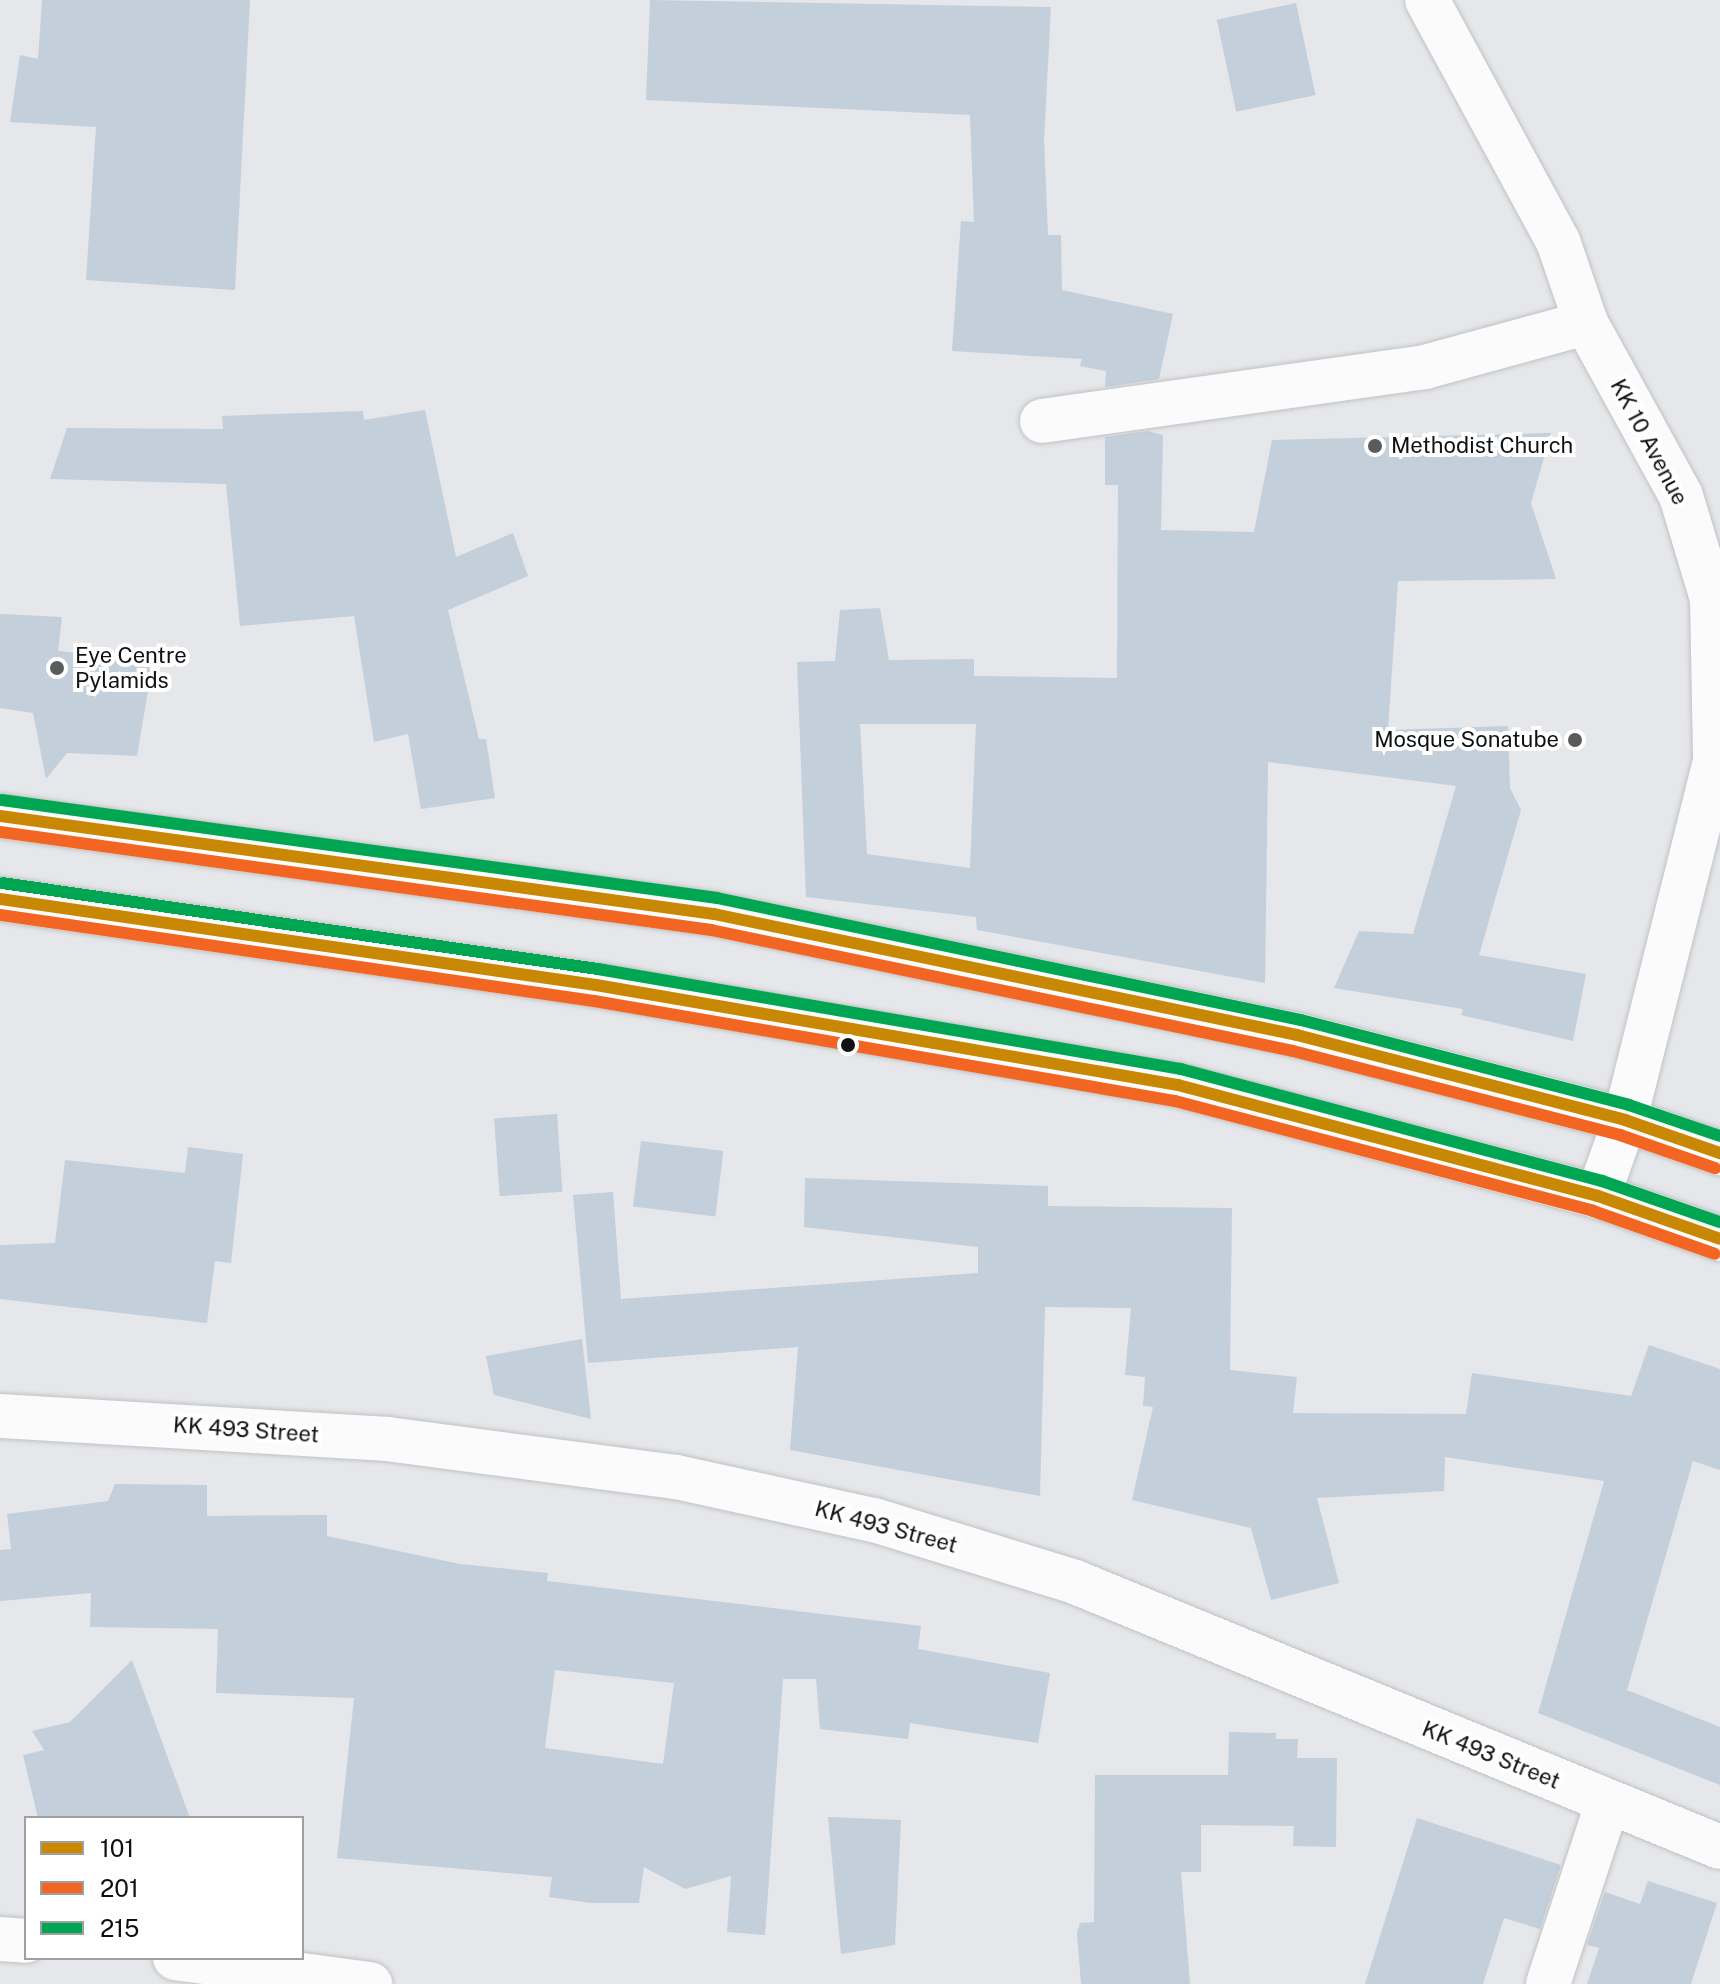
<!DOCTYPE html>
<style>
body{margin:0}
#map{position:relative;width:1720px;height:1984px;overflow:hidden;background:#e5e7ea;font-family:"Public Sans",sans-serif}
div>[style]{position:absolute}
.building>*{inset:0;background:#c3cfdb;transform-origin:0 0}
.roads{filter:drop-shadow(0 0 2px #c1c2c4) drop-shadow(0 0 2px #c1c2c4)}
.minor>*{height:44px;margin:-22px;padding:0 22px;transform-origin:22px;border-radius:22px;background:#fbfbfc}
.trunk>*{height:44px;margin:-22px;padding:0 22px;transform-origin:22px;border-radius:22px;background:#fbfbfc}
.bus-1>*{height:12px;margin:-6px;padding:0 6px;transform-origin:6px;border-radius:6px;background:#c98803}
.bus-2>*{height:12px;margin:-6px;padding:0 6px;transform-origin:6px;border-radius:6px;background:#f26522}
.bus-3>*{height:12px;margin:-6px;padding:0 6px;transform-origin:6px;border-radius:6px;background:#00a651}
.dots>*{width:22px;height:22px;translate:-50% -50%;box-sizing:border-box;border:4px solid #fff;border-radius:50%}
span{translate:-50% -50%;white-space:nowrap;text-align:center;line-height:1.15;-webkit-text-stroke:8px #fff;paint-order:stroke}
.street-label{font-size:22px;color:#0f1011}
.poi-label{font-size:22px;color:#0f1011}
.left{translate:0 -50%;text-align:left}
.right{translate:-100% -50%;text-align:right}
.legend{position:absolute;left:24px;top:1816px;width:280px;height:144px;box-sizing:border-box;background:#fff;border:2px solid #9f9fa0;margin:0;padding:10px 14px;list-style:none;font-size:24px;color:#0f1011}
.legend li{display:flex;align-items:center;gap:16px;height:40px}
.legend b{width:40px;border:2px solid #9f9fa0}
</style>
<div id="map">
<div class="building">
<i style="clip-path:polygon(42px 0,250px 0,235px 290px,86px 280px,96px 127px,10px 122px,20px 55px,38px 59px)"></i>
<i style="clip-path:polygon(650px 0,1051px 7px,1044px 139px,1048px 235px,1061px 235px,1062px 290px,1173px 314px,1159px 379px,1105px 387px,1106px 371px,1080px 366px,1082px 359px,952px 351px,961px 221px,974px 222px,970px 115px,646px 100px)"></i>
<i style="left:1296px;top:3px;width:94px;height:81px;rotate:78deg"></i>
<i style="clip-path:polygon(425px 410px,456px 557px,513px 533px,528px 576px,448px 610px,479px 739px,486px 739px,495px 798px,421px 809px,408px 734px,374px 742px,354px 616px,240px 626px,226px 484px,50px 479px,67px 428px,223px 429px,222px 416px,363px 411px,364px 420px)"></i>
<i style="clip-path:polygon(evenodd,1148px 431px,1163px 435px,1161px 530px,1254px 532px,1272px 440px,1551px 433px,1531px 503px,1556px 579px,1398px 581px,1388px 730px,1508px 726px,1510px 788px,1521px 810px,1479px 955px,1586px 974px,1573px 1041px,1461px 1015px,1463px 1009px,1334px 988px,1359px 931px,1413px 934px,1456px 786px,1268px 762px,1265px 983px,977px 930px,976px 917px,806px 897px,797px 662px,835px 661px,840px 610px,880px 608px,889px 660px,974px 659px,974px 676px,1117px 678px,1118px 485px,1105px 485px,1105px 437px,1148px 431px,860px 724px,976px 724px,970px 868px,867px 854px,860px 724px)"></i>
<i style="clip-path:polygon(0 614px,62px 617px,58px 651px,153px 661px,137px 756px,67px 753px,46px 779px,33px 713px,0 708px)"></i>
<i style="left:557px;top:1114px;width:78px;height:63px;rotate:86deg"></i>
<i style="left:641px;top:1141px;width:83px;height:66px;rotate:7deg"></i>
<i style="clip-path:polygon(188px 1147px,243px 1154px,231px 1263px,215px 1261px,207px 1323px,0 1299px,0 1245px,55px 1243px,65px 1160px,185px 1173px)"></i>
<i style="clip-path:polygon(805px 1178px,1048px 1186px,1048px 1206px,1232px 1208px,1230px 1370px,1297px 1377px,1293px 1413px,1466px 1414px,1472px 1373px,1631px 1396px,1649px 1345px,1720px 1369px,1720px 1470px,1693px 1461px,1627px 1690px,1720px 1727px,1720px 1785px,1538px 1713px,1604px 1481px,1445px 1457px,1444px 1491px,1317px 1498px,1339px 1583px,1271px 1600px,1251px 1528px,1132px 1500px,1153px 1407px,1143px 1406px,1145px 1377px,1125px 1375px,1131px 1308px,1045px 1307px,1040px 1496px,790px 1450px,798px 1347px,588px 1363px,573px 1195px,613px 1192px,621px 1299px,978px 1273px,978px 1247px,804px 1227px)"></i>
<i style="clip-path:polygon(582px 1339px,591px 1419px,494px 1395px,486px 1356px)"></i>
<i style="clip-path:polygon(evenodd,115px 1484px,207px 1485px,207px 1516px,327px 1515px,327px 1536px,460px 1564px,548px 1573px,547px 1581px,921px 1626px,918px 1649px,1050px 1673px,1038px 1743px,910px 1723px,908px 1739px,820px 1729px,816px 1679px,783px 1679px,765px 1935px,727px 1932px,731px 1876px,685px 1889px,644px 1867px,639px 1903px,591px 1903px,549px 1897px,552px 1877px,337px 1858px,354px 1698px,216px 1693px,218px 1629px,90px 1627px,91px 1593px,0 1601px,0 1550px,11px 1549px,7px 1514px,108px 1501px,115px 1484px,555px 1670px,674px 1683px,663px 1764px,545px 1748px,555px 1670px)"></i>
<i style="clip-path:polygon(132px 1660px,190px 1818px,38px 1818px,23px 1755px,44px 1750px,32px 1731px,70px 1722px)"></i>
<i style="clip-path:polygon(1229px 1732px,1276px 1733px,1276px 1739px,1298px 1739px,1297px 1758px,1337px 1758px,1336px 1847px,1293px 1846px,1294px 1826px,1201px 1825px,1201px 1872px,1181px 1872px,1190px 1984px,1081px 1984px,1077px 1933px,1080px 1923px,1094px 1922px,1095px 1775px,1228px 1775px)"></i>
<i style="clip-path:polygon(828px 1817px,901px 1820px,895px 1945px,841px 1954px)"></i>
<i style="clip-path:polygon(1417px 1818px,1561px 1865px,1540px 1929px,1504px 1918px,1483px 1984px,1365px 1984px)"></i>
<i style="clip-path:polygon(1648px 1881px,1717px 1903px,1691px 1984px,1587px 1984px,1599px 1948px,1587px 1945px,1605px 1892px,1640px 1904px)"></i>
</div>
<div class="roads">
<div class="minor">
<i style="left:1427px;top:0;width:274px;rotate:61.5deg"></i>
<i style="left:1558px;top:241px;width:87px;rotate:71.1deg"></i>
<i style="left:1586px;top:323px;width:197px;rotate:61.2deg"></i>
<i style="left:1681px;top:496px;width:108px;rotate:73.2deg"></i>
<i style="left:1712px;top:599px;width:162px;rotate:88.9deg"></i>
<i style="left:1715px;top:761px;width:370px;rotate:104.1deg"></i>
<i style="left:1625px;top:1120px;width:81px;rotate:109.6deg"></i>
<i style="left:1042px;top:421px;width:387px;rotate:-8deg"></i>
<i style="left:1425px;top:367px;width:167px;rotate:-15.3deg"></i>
<i style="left:0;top:1416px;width:388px;rotate:3.4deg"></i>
<i style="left:387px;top:1439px;width:291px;rotate:7.5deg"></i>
<i style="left:676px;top:1477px;width:203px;rotate:12.3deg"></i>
<i style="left:874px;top:1520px;width:210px;rotate:17.1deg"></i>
<i style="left:1075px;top:1582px;width:697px;rotate:22.34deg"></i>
<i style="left:0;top:1939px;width:26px;rotate:4deg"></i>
<i style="left:175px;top:1958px;width:197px;rotate:7.6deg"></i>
<i style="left:1548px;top:1984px;width:192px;rotate:-71.8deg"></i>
</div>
<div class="trunk">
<i style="left:0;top:816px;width:721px;rotate:7.82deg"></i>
<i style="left:714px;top:914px;width:595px;rotate:11.73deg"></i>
<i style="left:1297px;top:1035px;width:339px;rotate:14.5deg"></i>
<i style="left:1625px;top:1120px;width:101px;rotate:19.2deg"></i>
<i style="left:0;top:899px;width:602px;rotate:8.21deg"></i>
<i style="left:596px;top:985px;width:591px;rotate:9.75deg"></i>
<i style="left:1178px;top:1085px;width:434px;rotate:14.8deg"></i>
<i style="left:1598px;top:1196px;width:129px;rotate:19.4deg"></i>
</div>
</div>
<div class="bus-1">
<i style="left:0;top:816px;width:721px;rotate:7.82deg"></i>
<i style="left:714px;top:914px;width:595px;rotate:11.73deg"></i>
<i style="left:1297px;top:1035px;width:339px;rotate:14.5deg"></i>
<i style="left:1625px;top:1120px;width:101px;rotate:19.2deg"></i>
<i style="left:0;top:899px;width:602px;rotate:8.21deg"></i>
<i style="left:596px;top:985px;width:591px;rotate:9.75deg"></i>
<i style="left:1178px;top:1085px;width:434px;rotate:14.8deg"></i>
<i style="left:1598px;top:1196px;width:129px;rotate:19.4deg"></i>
</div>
<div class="bus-2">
<i style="left:0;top:832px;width:718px;rotate:7.85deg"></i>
<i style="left:711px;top:930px;width:594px;rotate:11.74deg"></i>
<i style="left:1293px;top:1051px;width:338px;rotate:14.4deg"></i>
<i style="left:1620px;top:1135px;width:101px;rotate:19.2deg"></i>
<i style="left:0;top:915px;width:600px;rotate:8.24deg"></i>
<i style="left:594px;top:1001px;width:590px;rotate:9.77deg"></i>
<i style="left:1175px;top:1101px;width:432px;rotate:14.7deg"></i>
<i style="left:1593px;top:1211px;width:129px;rotate:19.4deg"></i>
</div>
<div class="bus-3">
<i style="left:2px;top:800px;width:722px;rotate:7.8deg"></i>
<i style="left:717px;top:898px;width:597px;rotate:11.8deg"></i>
<i style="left:1301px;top:1020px;width:339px;rotate:14.5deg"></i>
<i style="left:1629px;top:1105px;width:96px;rotate:18.8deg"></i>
<i style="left:2px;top:883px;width:602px;rotate:8.21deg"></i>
<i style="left:598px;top:969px;width:592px;rotate:9.73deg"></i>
<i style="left:1181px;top:1069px;width:436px;rotate:14.9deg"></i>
<i style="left:1602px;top:1181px;width:125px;rotate:19.2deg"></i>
</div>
<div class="dots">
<i style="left:1375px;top:446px;background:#5a5b5d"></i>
<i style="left:57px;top:668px;background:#5a5b5d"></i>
<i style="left:1575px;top:740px;background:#5a5b5d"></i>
<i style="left:848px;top:1045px;background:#0f1011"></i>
</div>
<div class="street-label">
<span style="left:1649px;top:442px;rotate:62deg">KK 10 Avenue</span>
<span style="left:246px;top:1430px;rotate:4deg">KK 493 Street</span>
<span style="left:886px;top:1527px;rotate:15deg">KK 493 Street</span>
<span style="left:1491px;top:1755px;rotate:22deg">KK 493 Street</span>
</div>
<div class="poi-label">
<span class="left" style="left:1391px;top:446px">Methodist Church</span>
<span class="left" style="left:75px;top:668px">Eye Centre<br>Pylamids</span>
<span class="right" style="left:1559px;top:740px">Mosque Sonatube</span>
</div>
<ul class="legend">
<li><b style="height:10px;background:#c98803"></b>101</li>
<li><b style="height:10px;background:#f26522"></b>201</li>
<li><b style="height:10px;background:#00a651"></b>215</li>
</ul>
</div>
